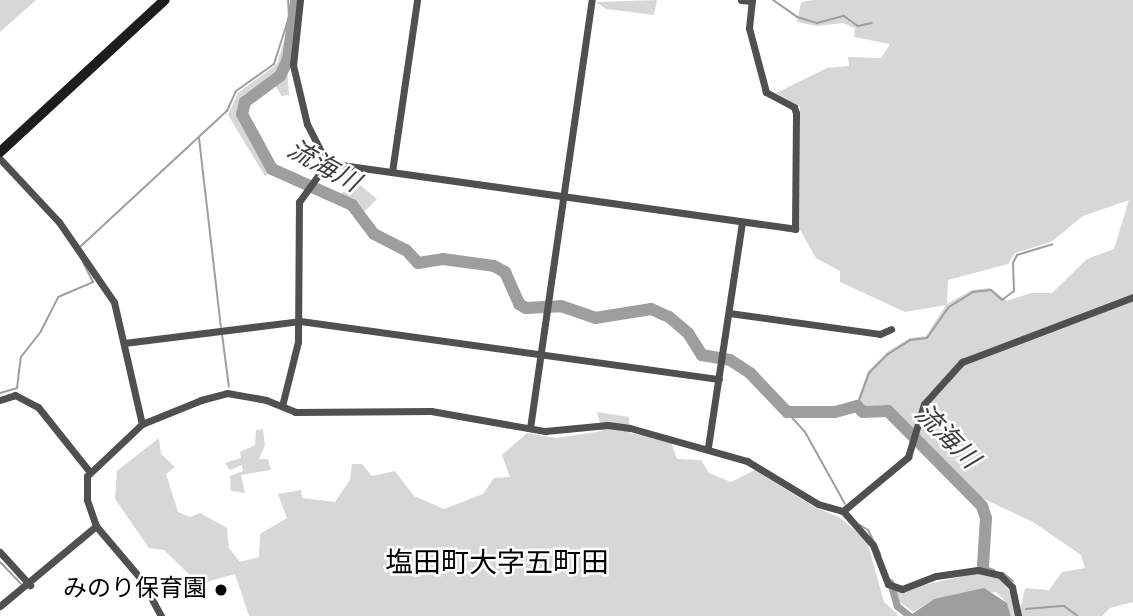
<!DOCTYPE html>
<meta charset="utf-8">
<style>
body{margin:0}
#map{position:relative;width:1133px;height:616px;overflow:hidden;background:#fff;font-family:"Alegreya Sans","Noto Sans JP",sans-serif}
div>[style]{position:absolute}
.green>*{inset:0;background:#d7d7d7}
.water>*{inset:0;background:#9e9e9e}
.stream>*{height:2px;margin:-1px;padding:0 1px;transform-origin:1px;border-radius:1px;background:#9e9e9e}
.canal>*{height:7px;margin:-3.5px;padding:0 3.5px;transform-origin:3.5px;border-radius:3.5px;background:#9e9e9e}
.river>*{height:12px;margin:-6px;padding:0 6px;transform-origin:6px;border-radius:6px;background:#9e9e9e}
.street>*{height:7px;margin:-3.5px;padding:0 3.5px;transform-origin:3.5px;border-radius:3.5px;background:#505050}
.secondary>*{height:10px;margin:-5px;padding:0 5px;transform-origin:5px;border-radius:5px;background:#1d1d1d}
.dots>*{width:19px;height:19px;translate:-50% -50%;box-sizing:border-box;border:4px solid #fff;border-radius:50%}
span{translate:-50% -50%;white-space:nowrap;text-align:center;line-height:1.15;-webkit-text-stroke:5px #fff;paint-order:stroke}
.poi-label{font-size:24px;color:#000}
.right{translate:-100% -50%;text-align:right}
.water-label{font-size:26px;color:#3f3f3f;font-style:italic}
.quarter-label{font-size:28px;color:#000}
</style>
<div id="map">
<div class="green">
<i style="clip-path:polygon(0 0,36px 0,0 32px)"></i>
<i style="clip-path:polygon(290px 0,294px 0,286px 55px,289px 95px,282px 96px,270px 78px,242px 99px,239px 115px,270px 172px,265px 176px,228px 115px,238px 93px,277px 64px,291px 17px)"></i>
<i style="clip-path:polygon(657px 0,654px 15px,606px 9px,596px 2px)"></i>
<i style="clip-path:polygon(evenodd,813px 0,1133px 0,1133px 602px,1110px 608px,1102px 616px,1011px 616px,1007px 603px,996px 592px,934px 599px,913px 612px,896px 599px,896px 591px,978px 573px,999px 578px,1021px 607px,1025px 588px,1049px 590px,1062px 572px,1085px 568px,1081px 555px,1033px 522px,967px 491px,891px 408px,863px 410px,857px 401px,868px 371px,887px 352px,910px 338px,926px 336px,946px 305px,905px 312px,840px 282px,840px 271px,816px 258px,799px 228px,800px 107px,776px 93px,827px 68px,849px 66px,848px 57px,881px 58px,890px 44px,854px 37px,855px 28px,843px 23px,816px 26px,797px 22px,801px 2px,813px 0,1129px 200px,1114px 249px,1087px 259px,1052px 293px,1031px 293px,1007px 301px,990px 288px,972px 290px,947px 304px,948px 280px,1008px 264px,1015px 253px,1051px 242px,1083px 216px,1129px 200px)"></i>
<i style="clip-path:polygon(355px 181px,377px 199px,365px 211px,339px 196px)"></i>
<i style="clip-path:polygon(597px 412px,629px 417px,630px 433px,671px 442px,677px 459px,701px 460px,709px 473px,731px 482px,755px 470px,816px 508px,839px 517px,867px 541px,884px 602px,899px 616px,249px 616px,235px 574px,199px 584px,164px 550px,149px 548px,115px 499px,117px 471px,159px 438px,161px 454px,175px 467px,166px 474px,178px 512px,190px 517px,200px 513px,227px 528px,229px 548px,240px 562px,259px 557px,260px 534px,287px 518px,278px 494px,301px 490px,302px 498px,335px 502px,350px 480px,352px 464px,362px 464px,372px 476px,395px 471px,414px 496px,444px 509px,483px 494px,494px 478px,510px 477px,502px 455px,527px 433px,556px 438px,602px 431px)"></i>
<i style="clip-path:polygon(263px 429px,265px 445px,259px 459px,268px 459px,271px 470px,241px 475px,245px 493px,231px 491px,230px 476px,243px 471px,242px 465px,230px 470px,225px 463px,241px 458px,240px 452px,255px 445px,256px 430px)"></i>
</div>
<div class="water">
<i style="clip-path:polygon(984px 588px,1007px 603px,1011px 616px,909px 616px,934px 599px)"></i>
</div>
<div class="stream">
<i style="left:773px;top:0;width:29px;rotate:35deg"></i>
<i style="left:797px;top:17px;width:21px;rotate:17deg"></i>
<i style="left:817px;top:23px;width:28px;rotate:-15deg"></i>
<i style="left:844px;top:16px;width:17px;rotate:36deg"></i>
<i style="left:858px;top:26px;width:14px;rotate:-12deg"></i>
<i style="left:199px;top:138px;width:190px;rotate:83.4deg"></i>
<i style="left:81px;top:246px;width:199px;rotate:-42.8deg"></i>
<i style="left:227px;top:111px;width:22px;rotate:-66deg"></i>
<i style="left:236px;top:91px;width:47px;rotate:-35.4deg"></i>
<i style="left:274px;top:64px;width:49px;rotate:-72.3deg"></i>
<i style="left:289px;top:17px;width:17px;rotate:-93deg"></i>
<i style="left:222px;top:334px;width:53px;rotate:82.5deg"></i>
<i style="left:0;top:393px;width:18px;rotate:-16deg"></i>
<i style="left:17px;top:388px;width:31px;rotate:-83deg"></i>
<i style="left:21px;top:357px;width:33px;rotate:-52deg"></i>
<i style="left:41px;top:331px;width:38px;rotate:-63deg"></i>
<i style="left:58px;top:297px;width:38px;rotate:-23deg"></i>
<i style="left:93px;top:282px;width:22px;rotate:-117deg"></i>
<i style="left:857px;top:406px;width:35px;rotate:-70deg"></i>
<i style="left:869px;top:373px;width:27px;rotate:-45deg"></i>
<i style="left:888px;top:354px;width:26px;rotate:-32deg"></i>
<i style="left:910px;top:340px;width:17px;rotate:-7deg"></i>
<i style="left:927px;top:338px;width:38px;rotate:-55deg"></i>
<i style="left:949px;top:307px;width:28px;rotate:-32deg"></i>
<i style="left:973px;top:292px;width:18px;rotate:-6deg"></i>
<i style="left:991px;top:290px;width:15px;rotate:42deg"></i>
<i style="left:1002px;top:300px;width:15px;rotate:-37deg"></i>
<i style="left:1014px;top:291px;width:28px;rotate:-92deg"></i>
<i style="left:1013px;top:263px;width:9px;rotate:-63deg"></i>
<i style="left:1017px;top:255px;width:37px;rotate:-17deg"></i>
<i style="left:787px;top:412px;width:27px;rotate:48deg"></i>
<i style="left:805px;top:432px;width:82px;rotate:60.9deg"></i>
<i style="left:860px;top:525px;width:9px;rotate:32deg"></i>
<i style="left:868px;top:530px;width:27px;rotate:63deg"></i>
<i style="left:0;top:562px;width:30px;rotate:46deg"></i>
<i style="left:983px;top:566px;width:12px;rotate:20deg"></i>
<i style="left:1003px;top:573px;width:13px;rotate:39deg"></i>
<i style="left:1026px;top:609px;width:38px;rotate:-5deg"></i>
<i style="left:1064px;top:606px;width:17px;rotate:36deg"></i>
</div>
<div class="canal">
<i style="left:890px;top:582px;width:25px;rotate:74deg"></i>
<i style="left:897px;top:606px;width:16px;rotate:38deg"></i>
</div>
<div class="river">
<i style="left:296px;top:0;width:60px;rotate:97.7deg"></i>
<i style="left:288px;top:59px;width:19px;rotate:115deg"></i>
<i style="left:280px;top:76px;width:44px;rotate:143.4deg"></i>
<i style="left:245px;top:102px;width:12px;rotate:104deg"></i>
<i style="left:242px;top:114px;width:63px;rotate:61.4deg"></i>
<i style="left:272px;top:169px;width:88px;rotate:24.2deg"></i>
<i style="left:352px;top:205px;width:36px;rotate:53deg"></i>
<i style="left:374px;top:234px;width:36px;rotate:27deg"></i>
<i style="left:406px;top:250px;width:18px;rotate:47deg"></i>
<i style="left:418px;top:263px;width:25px;rotate:-9deg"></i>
<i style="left:443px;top:259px;width:51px;rotate:7.8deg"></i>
<i style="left:494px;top:266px;width:13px;rotate:29deg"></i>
<i style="left:505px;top:272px;width:35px;rotate:66deg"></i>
<i style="left:519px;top:304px;width:8px;rotate:30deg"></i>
<i style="left:526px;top:308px;width:35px;rotate:-3deg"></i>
<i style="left:561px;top:306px;width:36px;rotate:19deg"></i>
<i style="left:595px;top:318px;width:57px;rotate:-9.1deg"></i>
<i style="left:651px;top:309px;width:20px;rotate:24deg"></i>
<i style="left:669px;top:317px;width:25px;rotate:40deg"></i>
<i style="left:688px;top:333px;width:26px;rotate:58deg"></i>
<i style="left:702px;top:355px;width:28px;rotate:10deg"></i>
<i style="left:730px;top:360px;width:24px;rotate:33deg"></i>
<i style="left:750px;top:373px;width:54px;rotate:46.5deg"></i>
<i style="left:787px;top:412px;width:48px"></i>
<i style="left:835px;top:412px;width:23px;rotate:-15deg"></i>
<i style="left:857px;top:406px;width:8px;rotate:45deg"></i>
<i style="left:863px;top:412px;width:25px;rotate:-2deg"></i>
<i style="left:888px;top:411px;width:134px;rotate:45.3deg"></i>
<i style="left:982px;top:506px;width:13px;rotate:72deg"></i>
<i style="left:986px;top:518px;width:48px;rotate:93.6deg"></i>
</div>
<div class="street">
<i style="left:300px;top:0;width:65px;rotate:96.1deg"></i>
<i style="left:293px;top:65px;width:61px;rotate:76.7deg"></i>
<i style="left:307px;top:124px;width:44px;rotate:62.9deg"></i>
<i style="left:741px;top:0;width:11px;rotate:5deg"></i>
<i style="left:0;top:159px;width:86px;rotate:46.9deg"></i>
<i style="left:59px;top:222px;width:97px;rotate:55.5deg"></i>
<i style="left:114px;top:302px;width:125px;rotate:77.1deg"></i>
<i style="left:327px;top:163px;width:473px;rotate:8deg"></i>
<i style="left:795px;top:229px;width:116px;rotate:-89.5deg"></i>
<i style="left:796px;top:113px;width:6px;rotate:-108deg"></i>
<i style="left:794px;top:107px;width:32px;rotate:-152deg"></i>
<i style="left:766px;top:92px;width:66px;rotate:-104.9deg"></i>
<i style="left:749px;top:28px;width:28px;rotate:-84deg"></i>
<i style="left:392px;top:172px;width:174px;rotate:-81.7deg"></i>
<i style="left:729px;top:313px;width:152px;rotate:7.9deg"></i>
<i style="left:880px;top:334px;width:12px;rotate:-24deg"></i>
<i style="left:124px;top:343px;width:177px;rotate:-7.1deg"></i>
<i style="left:300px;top:321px;width:423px;rotate:7.9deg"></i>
<i style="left:0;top:400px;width:16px;rotate:-18deg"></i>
<i style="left:15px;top:395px;width:26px;rotate:28deg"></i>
<i style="left:38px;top:407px;width:82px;rotate:51.4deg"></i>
<i style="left:282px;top:406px;width:66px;rotate:-76deg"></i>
<i style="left:298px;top:342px;width:140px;rotate:-89.6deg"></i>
<i style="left:299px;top:202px;width:48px;rotate:-54.3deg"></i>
<i style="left:530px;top:428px;width:432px;rotate:-81.8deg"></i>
<i style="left:708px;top:447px;width:227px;rotate:-81.4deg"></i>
<i style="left:843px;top:511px;width:45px;rotate:48.6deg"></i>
<i style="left:873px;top:545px;width:42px;rotate:69deg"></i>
<i style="left:888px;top:584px;width:15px;rotate:20deg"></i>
<i style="left:902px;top:589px;width:36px;rotate:-21deg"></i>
<i style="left:936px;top:576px;width:42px;rotate:-8.1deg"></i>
<i style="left:978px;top:570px;width:23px;rotate:13deg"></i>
<i style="left:1000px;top:575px;width:17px;rotate:45deg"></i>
<i style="left:1012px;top:587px;width:30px;rotate:78deg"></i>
<i style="left:0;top:552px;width:45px;rotate:47.7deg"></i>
<i style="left:0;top:606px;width:125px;rotate:-39.8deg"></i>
<i style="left:161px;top:616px;width:42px;rotate:-118.4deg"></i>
<i style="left:141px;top:579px;width:70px;rotate:-130.3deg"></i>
<i style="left:96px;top:526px;width:28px;rotate:-109deg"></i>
<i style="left:87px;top:500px;width:24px;rotate:-90deg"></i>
<i style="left:87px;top:476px;width:76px;rotate:-43.4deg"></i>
<i style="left:142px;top:424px;width:64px;rotate:-22.1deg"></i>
<i style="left:201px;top:400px;width:27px;rotate:-15deg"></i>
<i style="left:227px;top:393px;width:40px;rotate:10deg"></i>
<i style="left:266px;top:400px;width:31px;rotate:22deg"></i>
<i style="left:295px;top:412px;width:136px;rotate:-0.4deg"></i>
<i style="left:431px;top:411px;width:116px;rotate:10deg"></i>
<i style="left:545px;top:431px;width:63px;rotate:-5.4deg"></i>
<i style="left:608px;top:425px;width:22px;rotate:8deg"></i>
<i style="left:630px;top:428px;width:122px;rotate:15.8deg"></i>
<i style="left:747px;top:461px;width:83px;rotate:31.2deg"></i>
<i style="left:818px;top:504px;width:26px;rotate:16deg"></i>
<i style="left:843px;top:511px;width:85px;rotate:-39.7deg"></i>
<i style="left:908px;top:457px;width:55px;rotate:-73.2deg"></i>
<i style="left:924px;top:404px;width:57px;rotate:-47.9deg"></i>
<i style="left:962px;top:362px;width:183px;rotate:-20.8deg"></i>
</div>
<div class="secondary">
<i style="left:0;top:152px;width:224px;rotate:-42.7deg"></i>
</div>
<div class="dots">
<i style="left:221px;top:590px;background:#000"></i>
</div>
<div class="poi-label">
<span class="right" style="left:207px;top:590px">みのり保育園</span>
</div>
<div class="water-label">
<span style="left:323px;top:167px;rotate:29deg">流海川</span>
<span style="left:946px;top:437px;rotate:45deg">流海川</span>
</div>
<div class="quarter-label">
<span style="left:497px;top:564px">塩田町大字五町田</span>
</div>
</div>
